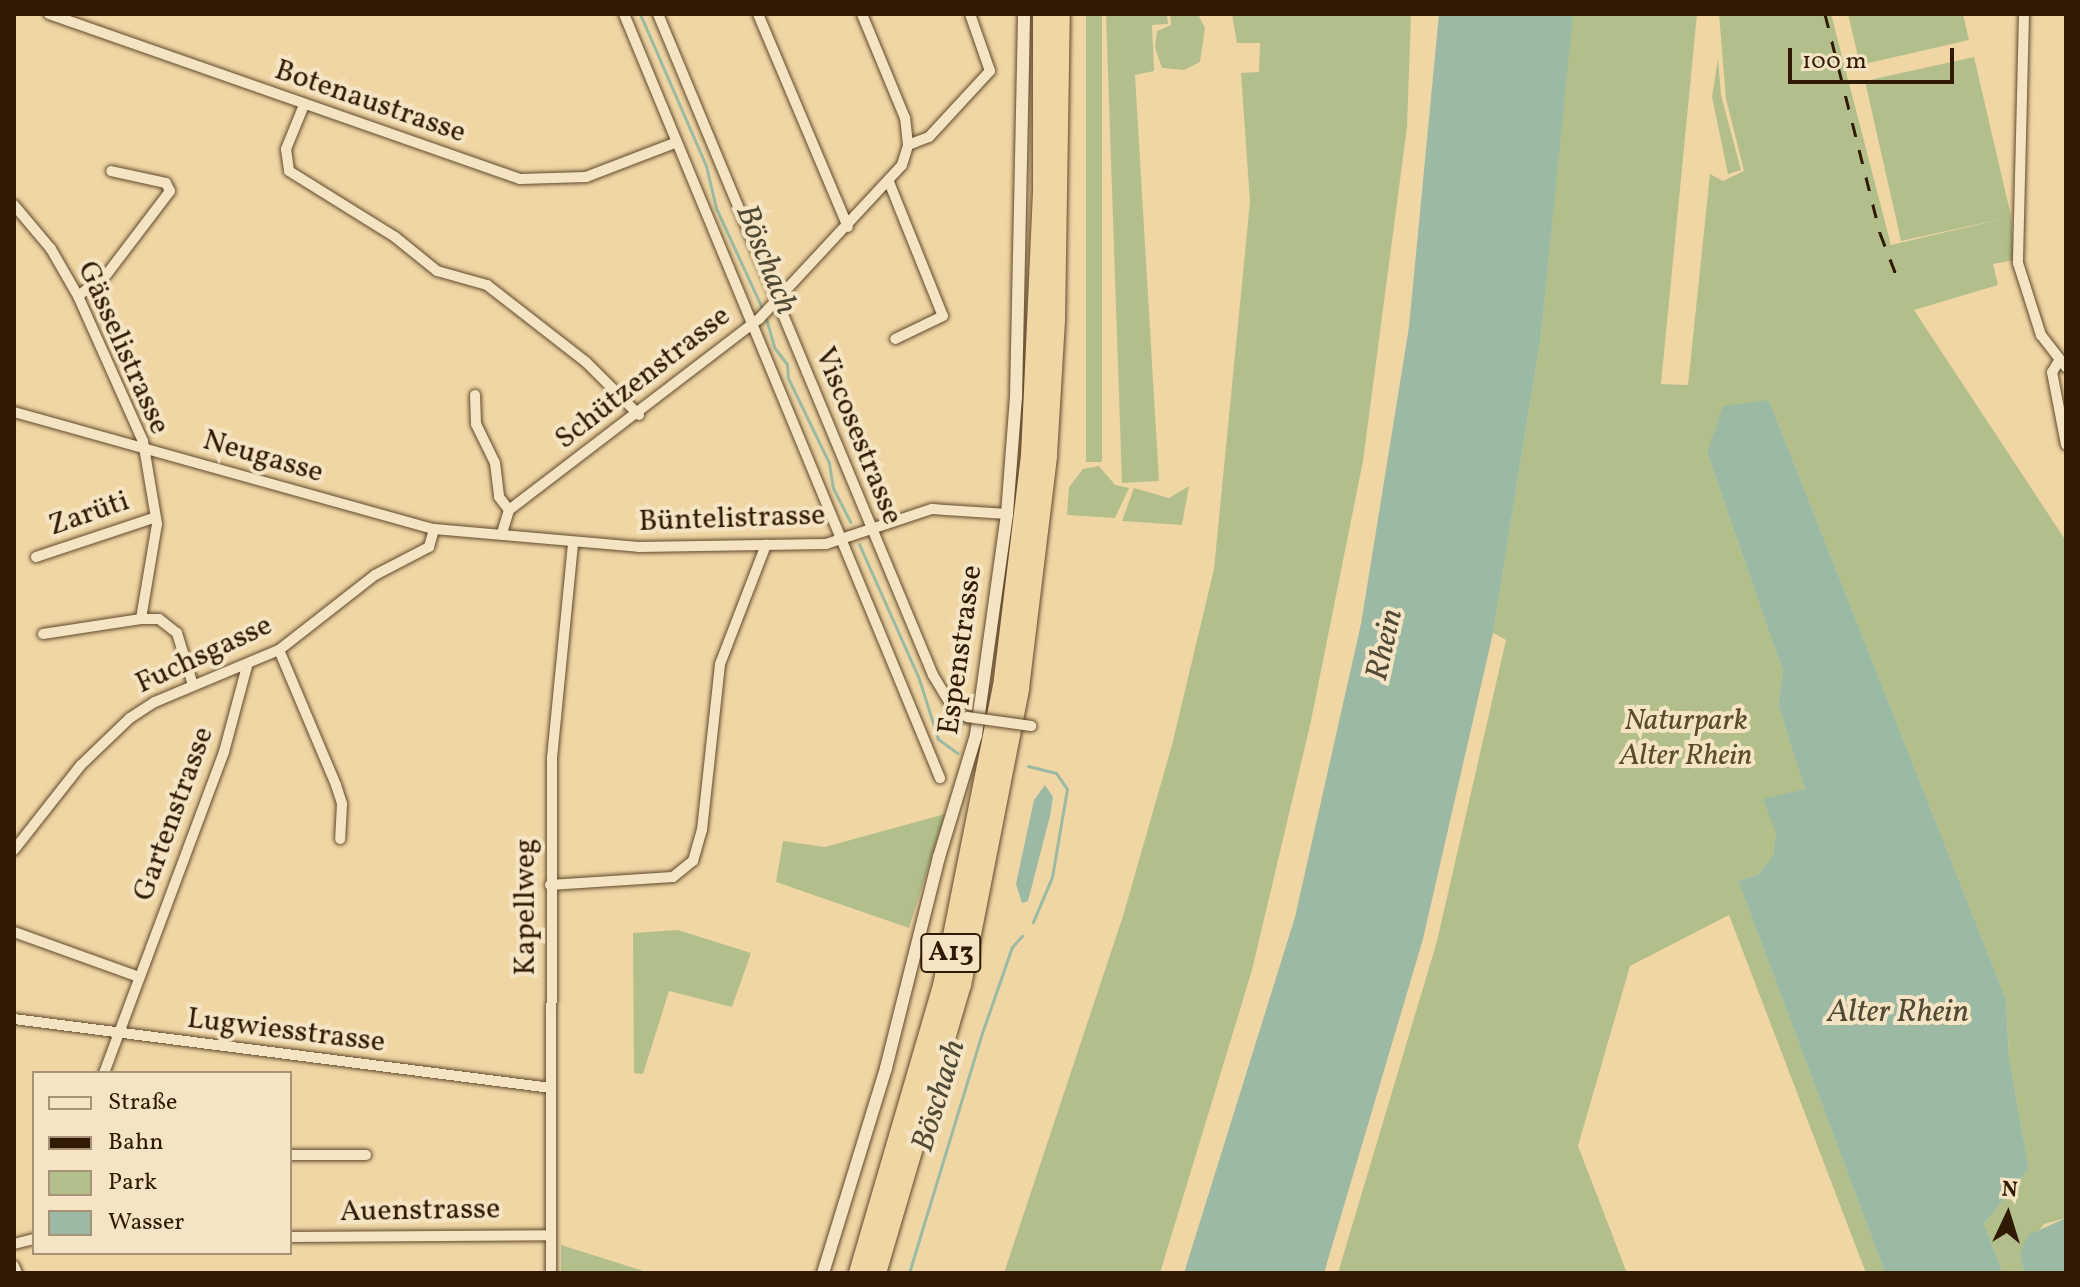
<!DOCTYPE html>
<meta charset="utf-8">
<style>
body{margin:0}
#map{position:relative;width:2080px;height:1287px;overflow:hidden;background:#f0d6a5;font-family:Vollkorn,serif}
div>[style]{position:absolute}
.green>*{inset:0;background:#b3bf8b;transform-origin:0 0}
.water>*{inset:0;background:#9bb9a3}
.stream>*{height:3px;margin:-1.5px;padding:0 1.5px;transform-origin:1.5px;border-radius:1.5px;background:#9bb9a3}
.roads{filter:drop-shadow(0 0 2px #60492c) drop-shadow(0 0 2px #60492c)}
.minor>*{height:10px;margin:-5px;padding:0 5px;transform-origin:5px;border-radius:5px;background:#f5e4c4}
.tertiary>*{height:12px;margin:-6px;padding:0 6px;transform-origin:6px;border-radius:6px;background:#f5e4c4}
.motorway>*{height:20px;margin:-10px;padding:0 10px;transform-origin:10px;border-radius:10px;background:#f0d6a5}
.rail>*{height:3px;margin-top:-1.5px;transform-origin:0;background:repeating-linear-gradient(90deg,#301a04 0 14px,transparent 0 28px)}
.bridges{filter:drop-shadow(0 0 2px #60492c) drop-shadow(0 0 2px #60492c)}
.minor-bridge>*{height:10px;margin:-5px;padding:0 5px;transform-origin:5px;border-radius:5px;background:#f5e4c4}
span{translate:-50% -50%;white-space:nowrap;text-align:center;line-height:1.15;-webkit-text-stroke:8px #f5e4c4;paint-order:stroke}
.shield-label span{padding:2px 6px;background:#f5e4c4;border:2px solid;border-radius:6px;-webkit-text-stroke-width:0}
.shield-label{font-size:28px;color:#301a04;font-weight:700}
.street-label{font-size:30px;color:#301a04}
.park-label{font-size:30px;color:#574c2c;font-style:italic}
.water-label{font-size:32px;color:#504a34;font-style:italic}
.frame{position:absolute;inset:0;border:16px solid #301a04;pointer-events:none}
.legend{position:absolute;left:32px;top:1071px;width:260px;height:184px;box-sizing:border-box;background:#f5e4c4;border:2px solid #a69377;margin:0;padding:10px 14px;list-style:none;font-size:24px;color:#301a04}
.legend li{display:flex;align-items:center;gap:16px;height:40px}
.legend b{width:40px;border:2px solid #a69377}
.north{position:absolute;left:1968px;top:1175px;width:80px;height:80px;-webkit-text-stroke:6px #f5e4c4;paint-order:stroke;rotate:4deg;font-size:22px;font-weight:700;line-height:32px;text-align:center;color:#301a04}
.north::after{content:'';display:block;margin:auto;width:28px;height:36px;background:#301a04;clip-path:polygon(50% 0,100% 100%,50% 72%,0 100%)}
.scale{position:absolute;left:1788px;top:48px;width:166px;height:36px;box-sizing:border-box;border:4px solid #301a04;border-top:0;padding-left:10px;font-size:24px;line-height:28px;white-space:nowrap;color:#301a04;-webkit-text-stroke:6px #f5e4c4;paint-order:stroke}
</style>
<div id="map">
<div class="green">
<i style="left:1086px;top:14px;width:16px;height:448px"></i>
<i style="clip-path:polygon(1106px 14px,1167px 14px,1168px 24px,1152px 25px,1154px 71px,1135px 75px,1159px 481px,1122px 483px)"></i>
<i style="clip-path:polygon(1170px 14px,1198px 14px,1205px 28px,1200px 62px,1184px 70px,1162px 68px,1155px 47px,1157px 31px,1171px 25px)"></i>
<i style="clip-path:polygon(1232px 14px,1411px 14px,1407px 127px,1363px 461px,1311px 721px,1252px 970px,1160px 1273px,1004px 1273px,1123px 916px,1172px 745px,1214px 569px,1250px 202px,1241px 73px,1259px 72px,1260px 43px,1237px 43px)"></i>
<i style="clip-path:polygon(1572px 14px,1697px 14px,1661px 384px,1688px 385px,1710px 174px,1723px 181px,1744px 171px,1726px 99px,1719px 14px,1831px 14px,1891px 245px,2006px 218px,1901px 241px,1865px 81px,1974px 57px,2011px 216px,2014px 260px,1993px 264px,1998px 285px,1914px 310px,2066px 541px,2066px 1218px,2044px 1224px,2020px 1254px,2024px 1273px,2003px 1273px,1984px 1224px,2029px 1169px,2009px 1058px,2006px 999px,1769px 400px,1707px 453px,1783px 672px,1778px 705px,1805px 789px,1776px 833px,1773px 855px,1759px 874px,1738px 881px,1885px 1273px,1866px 1273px,1729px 915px,1630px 966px,1578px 1146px,1627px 1273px,1338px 1273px,1437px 941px,1506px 640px,1493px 633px,1541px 336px)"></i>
<i style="clip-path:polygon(1848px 14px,1963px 14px,1969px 40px,1860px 65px)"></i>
<i style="clip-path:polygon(1718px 58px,1721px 95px,1741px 170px,1728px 174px,1712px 97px)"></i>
<i style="clip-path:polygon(1099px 466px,1115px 485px,1129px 488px,1115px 518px,1067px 515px,1069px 487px,1083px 469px)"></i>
<i style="clip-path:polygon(1189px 486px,1182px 525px,1122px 521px,1134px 488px,1169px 498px)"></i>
<i style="clip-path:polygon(945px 814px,909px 928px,776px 882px,783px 841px,825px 847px)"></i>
<i style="clip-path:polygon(678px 930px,751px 953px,732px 1007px,669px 991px,643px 1074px,634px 1073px,633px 933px)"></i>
<i style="clip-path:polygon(561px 1245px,650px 1273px,561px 1273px)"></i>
</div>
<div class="water">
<i style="clip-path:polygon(1439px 14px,1573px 14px,1541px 336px,1493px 633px,1423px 939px,1324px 1273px,1184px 1273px,1295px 917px,1361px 624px,1409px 327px)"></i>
<i style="clip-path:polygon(1769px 400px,2006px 999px,2009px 1058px,2029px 1169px,1984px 1224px,2003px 1273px,1885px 1273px,1738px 881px,1759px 874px,1773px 855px,1776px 833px,1763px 799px,1805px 789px,1778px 705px,1783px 672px,1707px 453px,1723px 406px)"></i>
<i style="clip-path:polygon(1045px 785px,1053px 797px,1050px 816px,1028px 901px,1022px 903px,1016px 884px,1034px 800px)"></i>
<i style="clip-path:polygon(2066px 1218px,2066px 1273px,2024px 1273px,2020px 1254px,2028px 1235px)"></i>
</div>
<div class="stream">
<i style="left:640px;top:14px;width:166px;rotate:66.5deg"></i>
<i style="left:706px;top:166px;width:43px;rotate:76.6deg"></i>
<i style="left:716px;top:208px;width:110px;rotate:65.3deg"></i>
<i style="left:765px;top:315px;width:33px;rotate:74deg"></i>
<i style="left:774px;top:347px;width:21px;rotate:53deg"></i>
<i style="left:787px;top:364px;width:14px;rotate:86deg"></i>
<i style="left:788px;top:378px;width:94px;rotate:64.2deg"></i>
<i style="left:829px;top:463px;width:25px;rotate:81deg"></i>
<i style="left:833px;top:488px;width:38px;rotate:63deg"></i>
<i style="left:859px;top:544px;width:148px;rotate:66deg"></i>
<i style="left:919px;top:679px;width:63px;rotate:72.4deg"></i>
<i style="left:938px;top:739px;width:24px;rotate:36deg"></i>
<i style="left:1028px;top:766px;width:29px;rotate:14deg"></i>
<i style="left:1056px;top:773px;width:19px;rotate:55deg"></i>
<i style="left:1067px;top:789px;width:89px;rotate:99.7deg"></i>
<i style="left:1052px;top:877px;width:49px;rotate:112.9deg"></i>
<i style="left:909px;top:1273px;width:251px;rotate:-73.1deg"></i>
<i style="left:982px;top:1033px;width:91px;rotate:-70.8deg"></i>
<i style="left:1012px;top:947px;width:15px;rotate:-48deg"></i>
</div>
<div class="roads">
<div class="minor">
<i style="left:49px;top:14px;width:499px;rotate:19.3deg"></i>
<i style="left:520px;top:179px;width:66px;rotate:-1.7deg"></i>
<i style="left:586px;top:177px;width:97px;rotate:-21deg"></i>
<i style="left:624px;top:14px;width:827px;rotate:67.53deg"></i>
<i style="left:658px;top:14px;width:716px;rotate:67.41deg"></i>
<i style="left:933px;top:675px;width:37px;rotate:59deg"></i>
<i style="left:952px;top:707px;width:18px;rotate:34deg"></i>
<i style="left:758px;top:14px;width:231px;rotate:67.1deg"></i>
<i style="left:2024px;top:14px;width:249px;rotate:91.4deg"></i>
<i style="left:2018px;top:263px;width:76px;rotate:72.3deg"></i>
<i style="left:2041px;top:335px;width:41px;rotate:52deg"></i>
<i style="left:304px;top:105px;width:48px;rotate:112.2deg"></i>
<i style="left:286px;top:149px;width:22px;rotate:82deg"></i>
<i style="left:289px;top:171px;width:125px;rotate:31.9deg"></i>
<i style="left:395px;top:237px;width:54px;rotate:39deg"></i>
<i style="left:437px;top:271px;width:52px;rotate:15.6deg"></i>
<i style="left:487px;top:285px;width:125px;rotate:37.9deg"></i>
<i style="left:586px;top:362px;width:75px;rotate:45deg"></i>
<i style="left:908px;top:145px;width:22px;rotate:-21deg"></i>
<i style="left:929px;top:137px;width:90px;rotate:-47.3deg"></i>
<i style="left:990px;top:71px;width:60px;rotate:-109.3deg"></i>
<i style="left:889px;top:182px;width:144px;rotate:68.1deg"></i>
<i style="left:943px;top:316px;width:53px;rotate:154.4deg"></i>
<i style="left:14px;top:205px;width:57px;rotate:49.9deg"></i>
<i style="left:51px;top:249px;width:54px;rotate:60.1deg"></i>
<i style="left:78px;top:296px;width:159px;rotate:65.9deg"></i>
<i style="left:143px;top:441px;width:84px;rotate:80.4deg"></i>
<i style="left:157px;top:524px;width:96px;rotate:99.6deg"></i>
<i style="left:141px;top:619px;width:18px"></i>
<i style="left:159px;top:619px;width:23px;rotate:38deg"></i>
<i style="left:177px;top:633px;width:54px;rotate:72.9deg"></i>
<i style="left:78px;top:296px;width:36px;rotate:-37deg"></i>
<i style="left:107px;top:274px;width:104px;rotate:-52.8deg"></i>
<i style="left:170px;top:191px;width:9px;rotate:-117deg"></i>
<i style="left:166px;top:183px;width:56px;rotate:-167.7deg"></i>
<i style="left:2059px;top:361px;width:13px;rotate:122deg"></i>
<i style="left:2052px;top:372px;width:74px;rotate:79.1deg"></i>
<i style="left:475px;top:395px;width:29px;rotate:88deg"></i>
<i style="left:476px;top:424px;width:43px;rotate:64deg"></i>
<i style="left:495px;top:463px;width:34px;rotate:83deg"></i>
<i style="left:499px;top:497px;width:16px;rotate:52deg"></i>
<i style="left:14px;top:412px;width:436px;rotate:15.6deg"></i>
<i style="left:434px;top:529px;width:205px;rotate:5deg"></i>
<i style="left:638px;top:547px;width:188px;rotate:-0.9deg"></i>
<i style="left:826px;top:544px;width:112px;rotate:-18.3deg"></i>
<i style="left:932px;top:509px;width:75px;rotate:3.8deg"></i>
<i style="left:502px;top:533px;width:24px;rotate:-73deg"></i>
<i style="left:509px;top:510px;width:315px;rotate:-37.4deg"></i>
<i style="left:759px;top:319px;width:210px;rotate:-47.1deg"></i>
<i style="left:902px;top:165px;width:21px;rotate:-73deg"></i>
<i style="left:908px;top:145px;width:27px;rotate:-96deg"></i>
<i style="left:905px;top:118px;width:113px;rotate:-112.5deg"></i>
<i style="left:36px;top:557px;width:126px;rotate:-18.4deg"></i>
<i style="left:43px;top:634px;width:99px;rotate:-8.7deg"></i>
<i style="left:279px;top:650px;width:147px;rotate:67.1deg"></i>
<i style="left:336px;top:785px;width:20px;rotate:72deg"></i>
<i style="left:342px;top:804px;width:35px;rotate:93deg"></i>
<i style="left:14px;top:850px;width:108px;rotate:-51.8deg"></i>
<i style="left:81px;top:765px;width:68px;rotate:-43.8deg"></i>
<i style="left:130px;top:718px;width:30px;rotate:-33deg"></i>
<i style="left:155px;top:702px;width:134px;rotate:-22.8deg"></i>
<i style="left:279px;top:650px;width:122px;rotate:-38deg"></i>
<i style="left:375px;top:575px;width:61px;rotate:-27.4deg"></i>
<i style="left:429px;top:547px;width:19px;rotate:-74deg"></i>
<i style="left:550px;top:885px;width:123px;rotate:-3.7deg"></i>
<i style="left:673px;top:877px;width:26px;rotate:-39deg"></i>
<i style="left:693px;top:861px;width:32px;rotate:-74deg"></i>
<i style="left:702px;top:830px;width:167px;rotate:-83.8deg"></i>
<i style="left:720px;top:664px;width:128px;rotate:-68.9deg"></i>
<i style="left:14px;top:932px;width:133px;rotate:19.8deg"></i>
<i style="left:14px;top:1019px;width:541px;rotate:7.32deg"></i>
<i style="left:104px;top:1073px;width:343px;rotate:-69.5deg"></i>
<i style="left:224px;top:752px;width:89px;rotate:-75deg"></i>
<i style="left:290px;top:1155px;width:76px"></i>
<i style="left:290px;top:1237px;width:261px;rotate:-0.4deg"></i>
<i style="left:14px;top:1244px;width:21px;rotate:-14deg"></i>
<i style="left:14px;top:1266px;width:8px;rotate:67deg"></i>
<i style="left:551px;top:1273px;width:515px;rotate:-89.89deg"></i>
<i style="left:552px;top:758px;width:217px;rotate:-84.4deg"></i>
</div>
<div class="tertiary">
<i style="left:823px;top:1273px;width:214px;rotate:-72.9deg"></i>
<i style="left:886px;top:1068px;width:218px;rotate:-75.9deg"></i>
<i style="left:939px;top:857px;width:127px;rotate:-73.1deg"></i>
<i style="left:976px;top:735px;width:223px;rotate:-82deg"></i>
<i style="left:1007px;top:514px;width:116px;rotate:-85.6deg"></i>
<i style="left:1016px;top:398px;width:384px;rotate:-88.8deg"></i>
</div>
<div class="motorway">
<i style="left:859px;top:1273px;width:299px;rotate:-73.7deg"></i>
<i style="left:943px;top:986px;width:305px;rotate:-78.7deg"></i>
<i style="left:1003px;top:687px;width:233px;rotate:-83.1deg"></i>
<i style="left:1031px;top:456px;width:268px;rotate:-87.4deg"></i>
<i style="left:1043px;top:188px;width:174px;rotate:-90deg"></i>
<i style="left:876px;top:1273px;width:300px;rotate:-73.6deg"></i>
<i style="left:961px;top:985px;width:303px;rotate:-78.9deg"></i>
<i style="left:1019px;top:688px;width:235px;rotate:-83.1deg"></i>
<i style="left:1047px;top:455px;width:135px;rotate:-86.6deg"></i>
<i style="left:1055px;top:320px;width:306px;rotate:-89.1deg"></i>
</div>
</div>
<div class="rail">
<i style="left:1825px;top:14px;width:226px;rotate:75.9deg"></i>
<i style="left:1880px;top:233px;width:47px;rotate:68.9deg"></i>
</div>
<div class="bridges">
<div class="minor-bridge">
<i style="left:967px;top:717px;width:65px;rotate:8deg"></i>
</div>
</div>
<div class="shield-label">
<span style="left:951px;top:953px">A13</span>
</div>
<div class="street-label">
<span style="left:370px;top:102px;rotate:19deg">Botenaustrasse</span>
<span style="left:123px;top:348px;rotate:66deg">Gässelistrasse</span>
<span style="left:643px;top:378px;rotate:-38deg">Schützenstrasse</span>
<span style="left:858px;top:436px;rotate:68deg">Viscosestrasse</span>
<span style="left:263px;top:457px;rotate:16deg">Neugasse</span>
<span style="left:89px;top:514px;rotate:-19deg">Zarüti</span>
<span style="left:732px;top:519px;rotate:-2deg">Büntelistrasse</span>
<span style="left:961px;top:650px;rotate:-82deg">Espenstrasse</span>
<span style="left:204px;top:655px;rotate:-25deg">Fuchsgasse</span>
<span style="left:174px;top:814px;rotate:-70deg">Gartenstrasse</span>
<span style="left:526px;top:907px;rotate:-90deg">Kapellweg</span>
<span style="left:286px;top:1031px;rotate:7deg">Lugwiesstrasse</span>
<span style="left:420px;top:1211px;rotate:-1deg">Auenstrasse</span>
</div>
<div class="park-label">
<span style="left:1686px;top:738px">Naturpark<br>Alter Rhein</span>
</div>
<div class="water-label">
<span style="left:765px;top:260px;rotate:68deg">Böschach</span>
<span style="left:1386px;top:645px;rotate:-77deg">Rhein</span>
<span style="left:1898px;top:1013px">Alter Rhein</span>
<span style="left:940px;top:1096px;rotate:-73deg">Böschach</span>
</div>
<div class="frame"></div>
<ul class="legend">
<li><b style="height:10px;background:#f5e4c4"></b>Straße</li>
<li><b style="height:10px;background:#301a04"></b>Bahn</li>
<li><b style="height:22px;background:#b3bf8b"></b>Park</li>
<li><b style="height:22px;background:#9bb9a3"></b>Wasser</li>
</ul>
<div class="north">N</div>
<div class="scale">100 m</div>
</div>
